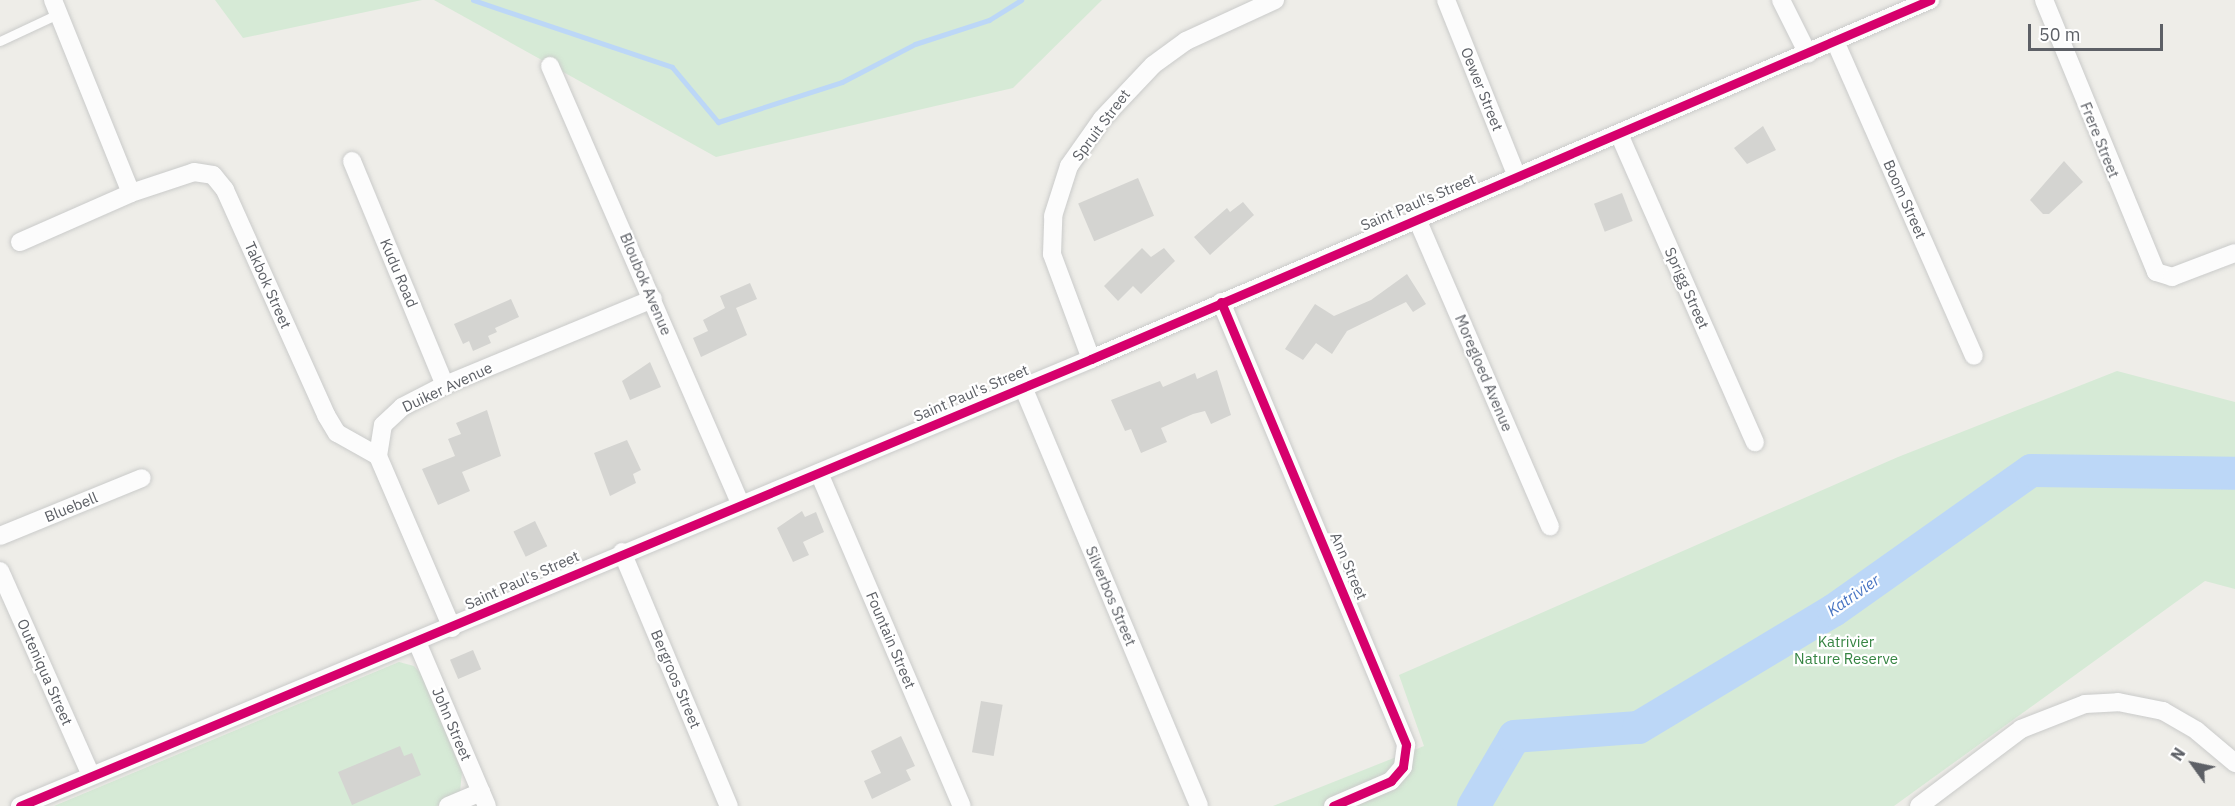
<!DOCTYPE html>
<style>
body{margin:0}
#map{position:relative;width:2235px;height:806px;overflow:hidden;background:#eeede8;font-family:"IBM Plex Sans",sans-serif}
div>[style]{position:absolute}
.green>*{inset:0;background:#d6ead6}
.stream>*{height:5px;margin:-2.5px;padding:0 2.5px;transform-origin:2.5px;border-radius:2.5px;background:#bcd7f7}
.river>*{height:33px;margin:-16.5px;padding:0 16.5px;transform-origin:16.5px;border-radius:16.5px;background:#bcd7f7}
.building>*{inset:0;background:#d4d4d1;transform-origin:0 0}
.roads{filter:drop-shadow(0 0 2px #cacbca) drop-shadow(0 0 2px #cacbca)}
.lane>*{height:9px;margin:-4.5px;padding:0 4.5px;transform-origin:4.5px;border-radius:4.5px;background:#fcfcfc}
.street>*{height:18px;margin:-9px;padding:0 9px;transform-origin:9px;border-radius:9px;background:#fcfcfc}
.cycleway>*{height:9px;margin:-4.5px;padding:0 4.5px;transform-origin:4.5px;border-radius:4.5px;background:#d6006c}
span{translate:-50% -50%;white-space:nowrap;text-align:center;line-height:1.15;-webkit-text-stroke:4.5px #fff;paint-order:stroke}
.street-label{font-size:15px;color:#5d6066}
.park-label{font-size:15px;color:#368543}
.water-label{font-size:16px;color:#4975c3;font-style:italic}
.north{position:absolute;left:2163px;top:734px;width:60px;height:60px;-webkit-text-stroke:4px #fff;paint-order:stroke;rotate:303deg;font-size:16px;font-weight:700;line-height:24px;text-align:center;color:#5d6066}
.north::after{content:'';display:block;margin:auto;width:21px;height:27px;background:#5d6066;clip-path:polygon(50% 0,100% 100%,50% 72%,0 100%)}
.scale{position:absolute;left:2028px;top:24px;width:135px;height:27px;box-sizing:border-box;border:3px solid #5d6066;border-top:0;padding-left:8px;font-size:18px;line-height:21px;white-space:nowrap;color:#5d6066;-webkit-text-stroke:4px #fff;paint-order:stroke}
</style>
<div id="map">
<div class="green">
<i style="clip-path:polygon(215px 0,422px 0,243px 38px)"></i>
<i style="clip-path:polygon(434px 0,1102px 0,1013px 88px,716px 157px)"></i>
<i style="clip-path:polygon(2117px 371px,2235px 402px,2235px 589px,2205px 581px,1894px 806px,1273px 806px,1424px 746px,1399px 675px,1898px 457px)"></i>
<i style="clip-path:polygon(399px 662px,414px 666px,421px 674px,462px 772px,460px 792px,437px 806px,54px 806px)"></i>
</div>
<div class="stream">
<i style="left:473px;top:0;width:210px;rotate:18.6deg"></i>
<i style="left:672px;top:67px;width:72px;rotate:50.1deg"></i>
<i style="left:718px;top:122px;width:130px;rotate:-17.9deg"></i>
<i style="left:842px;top:82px;width:82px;rotate:-27.5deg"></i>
<i style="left:915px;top:44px;width:78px;rotate:-18deg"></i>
<i style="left:989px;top:20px;width:38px;rotate:-32deg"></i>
</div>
<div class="river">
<i style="left:1473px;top:806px;width:81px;rotate:-59.6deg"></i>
<i style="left:1514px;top:736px;width:124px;rotate:-4.2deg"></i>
<i style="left:1638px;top:727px;width:227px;rotate:-31deg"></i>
<i style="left:1833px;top:610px;width:242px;rotate:-35.3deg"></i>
<i style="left:2031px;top:470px;width:204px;rotate:0.8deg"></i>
</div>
<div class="building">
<i style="clip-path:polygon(1763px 126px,1776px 150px,1747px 164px,1734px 148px)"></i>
<i style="clip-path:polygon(2064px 161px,2083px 182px,2049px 214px,2043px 214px,2030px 200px)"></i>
<i style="left:1138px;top:178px;width:41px;height:65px;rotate:67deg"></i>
<i style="left:1622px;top:193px;width:30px;height:30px;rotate:69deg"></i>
<i style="clip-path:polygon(1243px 202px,1254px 215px,1210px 255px,1194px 237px,1227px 208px,1230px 212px)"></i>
<i style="clip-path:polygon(1142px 248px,1151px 257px,1164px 248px,1175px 261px,1141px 294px,1133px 286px,1118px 301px,1104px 286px)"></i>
<i style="clip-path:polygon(1407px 274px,1426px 304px,1413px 312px,1406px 302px,1347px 331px,1332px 354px,1316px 343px,1303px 360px,1285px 349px,1315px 304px,1334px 316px,1371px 300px)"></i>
<i style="clip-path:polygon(750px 283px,757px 299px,736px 308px,747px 335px,701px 357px,693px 338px,708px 331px,703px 320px,725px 308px,720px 296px)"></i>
<i style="clip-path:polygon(511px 299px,519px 317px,495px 328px,497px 332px,488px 336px,491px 343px,473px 351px,469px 341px,463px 344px,454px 324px)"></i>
<i style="clip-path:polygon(650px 362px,661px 387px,630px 400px,622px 381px)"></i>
<i style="clip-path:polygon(1217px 370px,1231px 415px,1211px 424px,1205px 411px,1193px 414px,1161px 428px,1167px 442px,1141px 453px,1131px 429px,1125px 431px,1111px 400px,1160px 381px,1163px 387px,1195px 373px,1197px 379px)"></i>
<i style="clip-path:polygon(487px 410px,501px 456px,462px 472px,470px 491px,438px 505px,422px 469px,455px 456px,448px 439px,461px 434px,456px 423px)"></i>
<i style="clip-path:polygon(627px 440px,641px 470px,633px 474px,636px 483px,610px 496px,594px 453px)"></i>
<i style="clip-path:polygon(802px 511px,805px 517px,816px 512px,824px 532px,803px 542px,809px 555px,793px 562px,777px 528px)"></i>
<i style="left:535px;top:521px;width:28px;height:24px;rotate:64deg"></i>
<i style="left:473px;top:650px;width:21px;height:25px;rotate:67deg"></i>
<i style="left:981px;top:701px;width:22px;height:52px;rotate:10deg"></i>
<i style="clip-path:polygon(901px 736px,915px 766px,906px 770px,911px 780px,872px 799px,864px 781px,881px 773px,871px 751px)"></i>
<i style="clip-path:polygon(400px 746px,404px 756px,412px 753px,421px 775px,352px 805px,338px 772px)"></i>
</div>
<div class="roads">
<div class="lane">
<i style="left:0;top:41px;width:64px;rotate:-25deg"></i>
</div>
<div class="street">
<i style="left:53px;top:0;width:208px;rotate:68deg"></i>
<i style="left:1446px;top:0;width:191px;rotate:68.1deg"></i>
<i style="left:1781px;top:0;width:60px;rotate:63.4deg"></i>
<i style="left:2044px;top:0;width:294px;rotate:67.6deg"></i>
<i style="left:2156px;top:272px;width:17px;rotate:17deg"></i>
<i style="left:2172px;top:277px;width:67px;rotate:-20.9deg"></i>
<i style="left:1835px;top:41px;width:344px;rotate:66.2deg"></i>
<i style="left:550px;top:66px;width:477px;rotate:66.5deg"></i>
<i style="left:1619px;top:134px;width:337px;rotate:66.2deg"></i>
<i style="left:352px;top:161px;width:243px;rotate:67.5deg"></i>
<i style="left:1417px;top:219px;width:335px;rotate:66.6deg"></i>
<i style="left:20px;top:242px;width:121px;rotate:-23.8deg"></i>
<i style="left:131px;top:193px;width:66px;rotate:-18.4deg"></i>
<i style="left:194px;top:172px;width:19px;rotate:9deg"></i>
<i style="left:213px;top:175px;width:19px;rotate:51deg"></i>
<i style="left:225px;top:190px;width:247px;rotate:65.8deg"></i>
<i style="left:326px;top:415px;width:21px;rotate:59deg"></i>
<i style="left:337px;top:433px;width:47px;rotate:29.3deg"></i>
<i style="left:1221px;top:302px;width:480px;rotate:67.3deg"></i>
<i style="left:1406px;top:745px;width:22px;rotate:98deg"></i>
<i style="left:1403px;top:767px;width:18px;rotate:131deg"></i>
<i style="left:1391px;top:781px;width:63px;rotate:156.7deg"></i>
<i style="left:1091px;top:359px;width:112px;rotate:-110.4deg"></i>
<i style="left:1052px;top:254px;width:38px;rotate:-88deg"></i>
<i style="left:1053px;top:216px;width:52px;rotate:-72.3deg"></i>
<i style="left:1069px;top:166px;width:57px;rotate:-54.9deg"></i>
<i style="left:1102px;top:119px;width:74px;rotate:-46.6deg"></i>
<i style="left:1153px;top:65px;width:41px;rotate:-36deg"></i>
<i style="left:1186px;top:41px;width:98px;rotate:-24.7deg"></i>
<i style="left:1023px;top:387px;width:454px;rotate:67.2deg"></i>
<i style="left:819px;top:473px;width:362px;rotate:66.8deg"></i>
<i style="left:0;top:536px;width:153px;rotate:-22.2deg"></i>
<i style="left:622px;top:552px;width:276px;rotate:67.2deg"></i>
<i style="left:0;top:571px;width:221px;rotate:66deg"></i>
<i style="left:452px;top:628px;width:187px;rotate:-113.3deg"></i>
<i style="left:378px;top:456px;width:31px;rotate:-81deg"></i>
<i style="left:383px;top:425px;width:26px;rotate:-43deg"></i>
<i style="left:402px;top:407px;width:48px;rotate:-27.1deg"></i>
<i style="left:445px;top:385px;width:225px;rotate:-22.5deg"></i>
<i style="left:417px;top:642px;width:178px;rotate:66.9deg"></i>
<i style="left:20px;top:806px;width:1161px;rotate:-22.65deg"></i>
<i style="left:1091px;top:359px;width:913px;rotate:-23.17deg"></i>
<i style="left:448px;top:806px;width:36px;rotate:-23deg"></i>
<i style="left:1919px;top:806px;width:128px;rotate:-37deg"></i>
<i style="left:2021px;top:729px;width:69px;rotate:-21.3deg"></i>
<i style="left:2085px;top:704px;width:33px;rotate:-3deg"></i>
<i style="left:2118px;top:702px;width:46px;rotate:11.3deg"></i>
<i style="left:2163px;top:711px;width:39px;rotate:30deg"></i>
<i style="left:2197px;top:731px;width:50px;rotate:40.1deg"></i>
</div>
</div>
<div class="cycleway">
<i style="left:1221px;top:302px;width:480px;rotate:67.3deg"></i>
<i style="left:1406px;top:745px;width:22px;rotate:98deg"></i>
<i style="left:1403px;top:767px;width:18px;rotate:131deg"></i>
<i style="left:1391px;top:781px;width:63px;rotate:156.7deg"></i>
<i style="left:20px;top:806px;width:1161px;rotate:-22.65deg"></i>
<i style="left:1091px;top:359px;width:913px;rotate:-23.17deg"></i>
</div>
<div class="street-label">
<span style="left:1482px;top:89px;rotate:68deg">Oewer Street</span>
<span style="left:1101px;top:125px;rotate:-53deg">Spruit Street</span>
<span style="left:2100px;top:140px;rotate:68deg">Frere Street</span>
<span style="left:1905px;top:199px;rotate:66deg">Boom Street</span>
<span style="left:1418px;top:202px;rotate:-23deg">Saint Paul's Street</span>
<span style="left:399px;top:273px;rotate:67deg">Kudu Road</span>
<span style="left:646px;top:284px;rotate:67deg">Bloubok Avenue</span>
<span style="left:268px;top:285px;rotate:66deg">Takbok Street</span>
<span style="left:1687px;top:288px;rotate:66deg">Sprigg Street</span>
<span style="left:1484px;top:373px;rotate:67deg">Moregloed Avenue</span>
<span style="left:447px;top:387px;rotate:-25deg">Duiker Avenue</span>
<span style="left:971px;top:393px;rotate:-23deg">Saint Paul's Street</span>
<span style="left:71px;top:507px;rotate:-22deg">Bluebell</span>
<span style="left:1349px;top:566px;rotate:67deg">Ann Street</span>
<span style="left:522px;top:580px;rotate:-24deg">Saint Paul's Street</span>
<span style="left:1111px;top:596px;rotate:67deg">Silverbos Street</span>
<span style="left:891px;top:640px;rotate:67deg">Fountain Street</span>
<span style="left:45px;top:672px;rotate:66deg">Outeniqua Street</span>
<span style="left:676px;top:679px;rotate:67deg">Bergroos Street</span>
<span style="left:452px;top:724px;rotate:67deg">John Street</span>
</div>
<div class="park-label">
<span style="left:1846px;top:650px">Katrivier<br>Nature Reserve</span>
</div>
<div class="water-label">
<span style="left:1853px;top:595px;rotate:-35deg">Katrivier</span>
</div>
<div class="north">N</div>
<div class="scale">50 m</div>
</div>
